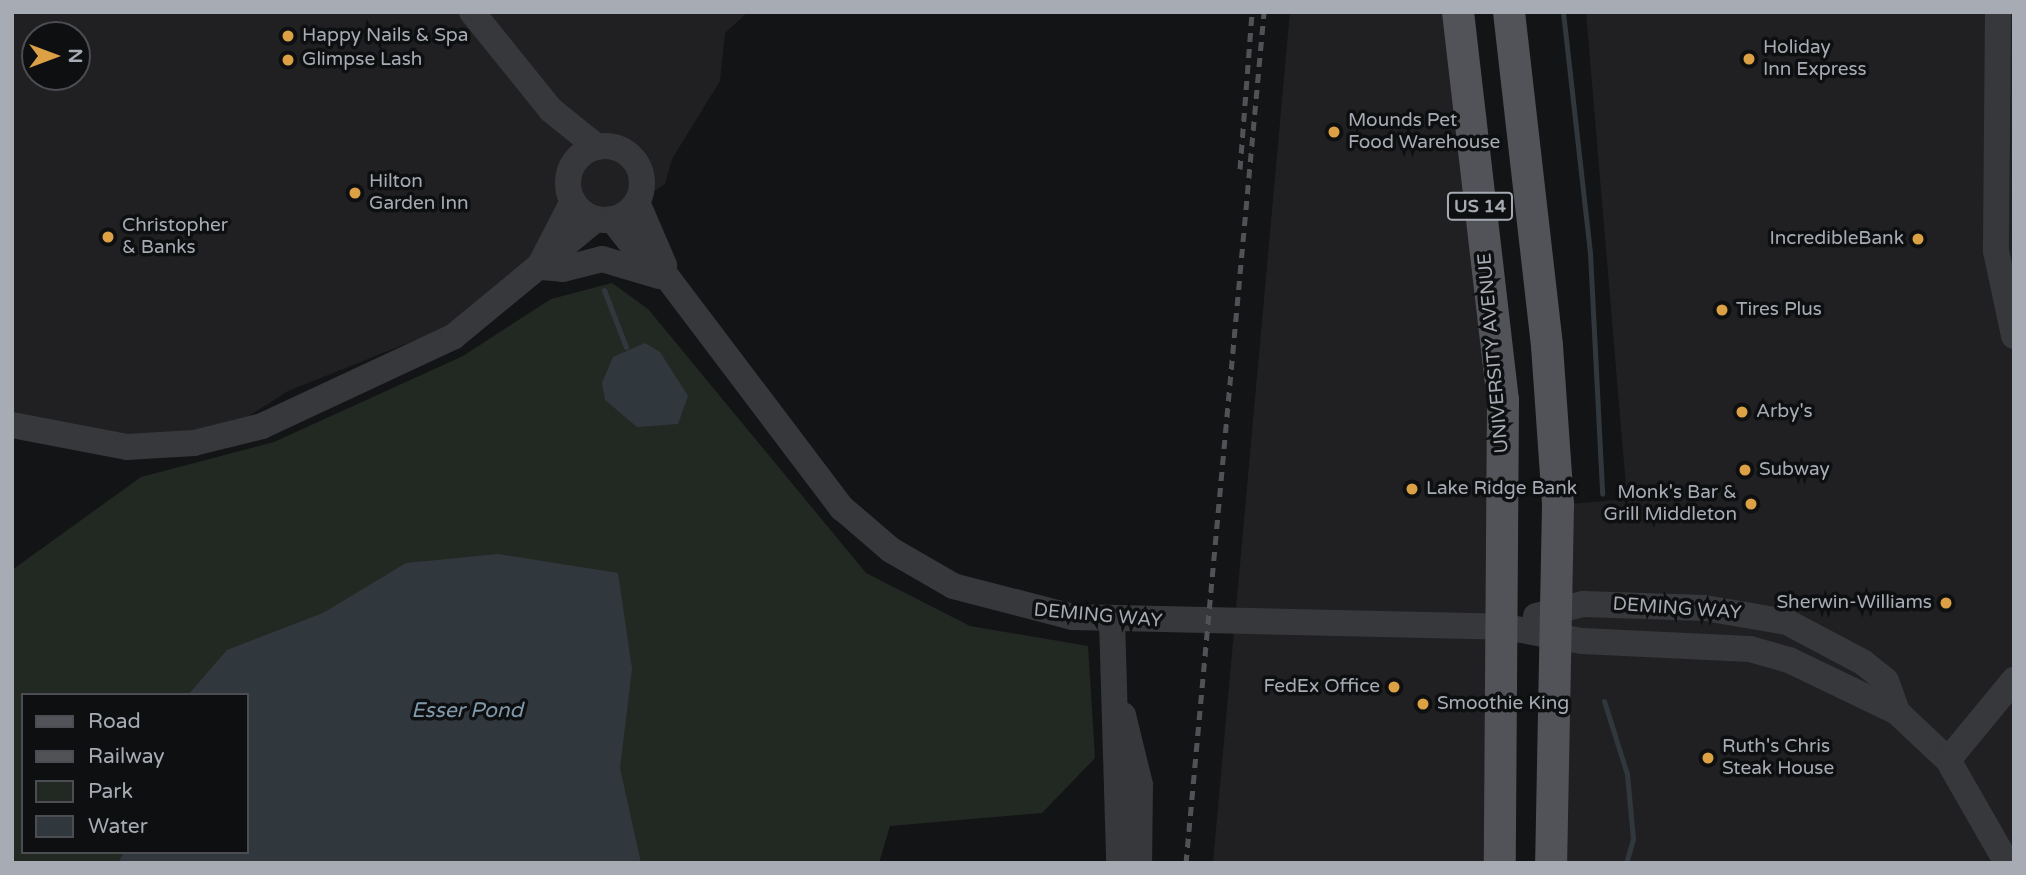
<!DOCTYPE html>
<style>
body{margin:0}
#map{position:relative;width:2026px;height:875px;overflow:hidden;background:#131415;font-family:"Varela Round",sans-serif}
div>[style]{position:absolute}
.built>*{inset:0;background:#202022}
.green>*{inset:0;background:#222923}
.water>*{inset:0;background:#30383e}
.stream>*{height:5px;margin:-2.5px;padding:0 2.5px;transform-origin:2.5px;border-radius:2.5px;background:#30383e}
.minor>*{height:26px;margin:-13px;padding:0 13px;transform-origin:13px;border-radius:13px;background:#37383b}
.minor>.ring{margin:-13px;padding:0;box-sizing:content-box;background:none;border:26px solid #37383b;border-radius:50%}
.major>*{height:32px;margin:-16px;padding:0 16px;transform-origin:16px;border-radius:16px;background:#515358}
.rail>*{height:5px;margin-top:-2.5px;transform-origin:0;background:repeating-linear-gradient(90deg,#505256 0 9px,transparent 0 16px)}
.dots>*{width:19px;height:19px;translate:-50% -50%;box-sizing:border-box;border:4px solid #0e0f10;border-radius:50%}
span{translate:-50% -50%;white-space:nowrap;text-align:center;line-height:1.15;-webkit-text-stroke:7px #0e0f10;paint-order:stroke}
.shield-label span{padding:2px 5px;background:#0e0f10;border:2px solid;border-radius:5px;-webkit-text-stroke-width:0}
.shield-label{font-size:18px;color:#a7abb4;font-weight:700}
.poi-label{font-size:19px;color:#a7abb4}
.left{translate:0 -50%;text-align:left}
.right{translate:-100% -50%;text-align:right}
.street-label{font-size:19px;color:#a7abb4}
.water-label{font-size:21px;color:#819aab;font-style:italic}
.frame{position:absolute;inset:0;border:14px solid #a7abb4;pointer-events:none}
.legend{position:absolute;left:21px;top:693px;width:228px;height:161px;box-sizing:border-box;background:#0e0f10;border:2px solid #4b4d52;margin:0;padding:9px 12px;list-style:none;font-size:21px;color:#a7abb4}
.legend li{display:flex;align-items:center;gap:14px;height:35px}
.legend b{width:35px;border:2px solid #4b4d52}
.north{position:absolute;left:21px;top:21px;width:70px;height:70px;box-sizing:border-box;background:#0e0f10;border:2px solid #4b4d52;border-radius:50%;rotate:90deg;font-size:19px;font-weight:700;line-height:28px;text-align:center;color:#a7abb4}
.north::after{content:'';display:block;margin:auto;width:24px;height:32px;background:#dca145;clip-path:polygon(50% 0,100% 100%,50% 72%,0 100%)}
</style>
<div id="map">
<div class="built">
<i style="clip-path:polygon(evenodd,12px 12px,748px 12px,725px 33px,720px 81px,672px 159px,665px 184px,443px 329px,288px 391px,244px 419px,204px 432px,130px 439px,12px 417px,12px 12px,35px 35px,77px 35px,77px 77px,35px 77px,35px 35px)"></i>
<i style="clip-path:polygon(1290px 12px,1458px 12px,1495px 320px,1492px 863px,1213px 863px)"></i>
<i style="clip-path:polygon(1586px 12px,2014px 12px,2014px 863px,1555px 863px,1558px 505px,1627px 499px)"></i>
</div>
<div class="green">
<i style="clip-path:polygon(evenodd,612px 283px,648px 309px,866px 573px,970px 626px,1088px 646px,1095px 758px,1042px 813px,890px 826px,879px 863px,12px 863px,12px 570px,141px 477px,274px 442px,463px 356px,551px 299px,612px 283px,23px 695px,247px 695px,247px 852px,23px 852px,23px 695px)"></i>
</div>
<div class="water">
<i style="clip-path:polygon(645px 343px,660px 352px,688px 396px,678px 424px,637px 427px,605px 400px,602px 383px,613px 357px)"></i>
<i style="clip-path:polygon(498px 554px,618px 573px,632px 669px,620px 768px,641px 863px,118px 863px,124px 852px,247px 852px,247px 695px,188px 695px,227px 650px,323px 613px,406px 563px)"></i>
</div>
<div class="stream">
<i style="left:1563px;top:12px;width:243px;rotate:83.6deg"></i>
<i style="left:1590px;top:253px;width:241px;rotate:87.1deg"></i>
<i style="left:604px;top:290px;width:61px;rotate:68.9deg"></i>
<i style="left:1604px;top:701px;width:77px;rotate:72.5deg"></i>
<i style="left:1627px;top:774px;width:65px;rotate:84.7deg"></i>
<i style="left:1633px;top:839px;width:25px;rotate:106deg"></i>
</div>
<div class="minor">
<i style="left:472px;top:12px;width:126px;rotate:51.1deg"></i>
<i style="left:551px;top:110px;width:59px;rotate:38.8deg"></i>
<i style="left:1998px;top:12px;width:239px;rotate:90.5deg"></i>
<i style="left:1996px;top:251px;width:87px;rotate:78deg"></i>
<i class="ring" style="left:568px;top:146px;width:48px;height:48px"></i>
<i style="left:637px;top:202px;width:69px;rotate:66.8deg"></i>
<i style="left:612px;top:219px;width:53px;rotate:51.8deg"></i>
<i style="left:645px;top:261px;width:27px;rotate:36deg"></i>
<i style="left:667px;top:277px;width:290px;rotate:52.9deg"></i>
<i style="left:842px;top:508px;width:65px;rotate:40.6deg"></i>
<i style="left:891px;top:550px;width:72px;rotate:30.1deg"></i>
<i style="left:953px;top:586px;width:124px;rotate:14.5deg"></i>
<i style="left:1073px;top:617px;width:432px;rotate:1.3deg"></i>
<i style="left:1505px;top:627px;width:78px;rotate:10.3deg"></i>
<i style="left:1582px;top:641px;width:168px;rotate:2.7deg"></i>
<i style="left:1750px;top:649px;width:41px;rotate:15.8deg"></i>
<i style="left:1789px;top:660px;width:120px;rotate:25.7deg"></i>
<i style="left:1897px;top:712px;width:70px;rotate:43.3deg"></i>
<i style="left:1948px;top:760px;width:119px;rotate:60.2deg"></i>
<i style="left:539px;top:267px;width:74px;rotate:-62.7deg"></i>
<i style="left:541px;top:267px;width:22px;rotate:5deg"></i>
<i style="left:563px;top:269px;width:40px;rotate:-14.4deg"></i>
<i style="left:602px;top:259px;width:59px;rotate:16.6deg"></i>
<i style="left:12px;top:425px;width:117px;rotate:10.8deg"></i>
<i style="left:127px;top:447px;width:67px;rotate:-3.4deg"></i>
<i style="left:194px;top:443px;width:70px;rotate:-14deg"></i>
<i style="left:262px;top:426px;width:211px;rotate:-25deg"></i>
<i style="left:453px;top:337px;width:185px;rotate:-39.5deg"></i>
<i style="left:1536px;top:616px;width:49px;rotate:-14.3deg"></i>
<i style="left:1583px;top:604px;width:122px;rotate:1.9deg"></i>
<i style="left:1705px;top:608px;width:83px;rotate:9.7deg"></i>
<i style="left:1787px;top:622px;width:87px;rotate:28deg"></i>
<i style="left:1864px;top:663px;width:28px;rotate:39deg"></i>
<i style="left:1886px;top:681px;width:33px;rotate:70deg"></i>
<i style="left:1112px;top:620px;width:243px;rotate:88.3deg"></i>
<i style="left:1123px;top:715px;width:72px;rotate:76.3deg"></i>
<i style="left:1140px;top:785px;width:78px;rotate:90.7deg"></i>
<i style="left:1948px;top:760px;width:104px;rotate:-50.5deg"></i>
</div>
<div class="major">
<i style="left:1458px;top:12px;width:391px;rotate:83.4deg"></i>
<i style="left:1503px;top:400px;width:463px;rotate:90.4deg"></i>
<i style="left:1509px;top:12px;width:336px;rotate:83.5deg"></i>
<i style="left:1547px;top:346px;width:159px;rotate:86deg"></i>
<i style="left:1558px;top:505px;width:358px;rotate:91.1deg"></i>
</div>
<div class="rail">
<i style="left:1240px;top:169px;width:157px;rotate:-85.6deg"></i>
<i style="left:1186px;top:863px;width:855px;rotate:-84.76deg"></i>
</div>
<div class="dots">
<i style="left:288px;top:36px;background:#dca145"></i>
<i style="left:1749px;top:59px;background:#dca145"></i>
<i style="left:288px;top:60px;background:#dca145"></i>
<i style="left:1334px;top:132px;background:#dca145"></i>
<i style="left:355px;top:193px;background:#dca145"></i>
<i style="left:108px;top:237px;background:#dca145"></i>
<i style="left:1918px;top:239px;background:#dca145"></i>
<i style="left:1722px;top:310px;background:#dca145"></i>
<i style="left:1742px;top:412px;background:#dca145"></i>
<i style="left:1745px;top:470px;background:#dca145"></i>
<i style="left:1412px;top:489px;background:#dca145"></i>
<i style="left:1751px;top:504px;background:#dca145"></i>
<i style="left:1946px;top:603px;background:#dca145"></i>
<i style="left:1394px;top:687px;background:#dca145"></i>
<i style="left:1423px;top:704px;background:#dca145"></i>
<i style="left:1708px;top:758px;background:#dca145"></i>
</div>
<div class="shield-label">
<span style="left:1480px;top:206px">US 14</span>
</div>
<div class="poi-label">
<span class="left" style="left:302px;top:36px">Happy Nails &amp; Spa</span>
<span class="left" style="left:1763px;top:59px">Holiday<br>Inn Express</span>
<span class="left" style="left:302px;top:60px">Glimpse Lash</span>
<span class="left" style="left:1348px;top:132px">Mounds Pet<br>Food Warehouse</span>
<span class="left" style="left:369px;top:193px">Hilton<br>Garden Inn</span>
<span class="left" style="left:122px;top:237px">Christopher<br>&amp; Banks</span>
<span class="right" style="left:1904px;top:239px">IncredibleBank</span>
<span class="left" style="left:1736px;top:310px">Tires Plus</span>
<span class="left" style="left:1756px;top:412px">Arby's</span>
<span class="left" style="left:1759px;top:470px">Subway</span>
<span class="left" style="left:1426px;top:489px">Lake Ridge Bank</span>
<span class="right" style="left:1737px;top:504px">Monk's Bar &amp;<br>Grill Middleton</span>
<span class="right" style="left:1932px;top:603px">Sherwin-Williams</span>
<span class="right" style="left:1380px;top:687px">FedEx Office</span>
<span class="left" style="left:1437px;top:704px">Smoothie King</span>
<span class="left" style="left:1722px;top:758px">Ruth's Chris<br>Steak House</span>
</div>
<div class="street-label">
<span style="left:1494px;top:353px;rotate:-95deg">UNIVERSITY AVENUE</span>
<span style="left:1677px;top:609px;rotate:4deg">DEMING WAY</span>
<span style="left:1098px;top:616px;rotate:5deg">DEMING WAY</span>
</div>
<div class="water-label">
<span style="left:467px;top:711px">Esser Pond</span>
</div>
<div class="frame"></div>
<ul class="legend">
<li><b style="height:9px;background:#515358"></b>Road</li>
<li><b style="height:9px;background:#505256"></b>Railway</li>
<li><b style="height:19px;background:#222923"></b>Park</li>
<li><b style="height:19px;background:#30383e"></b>Water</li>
</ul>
<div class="north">N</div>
</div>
